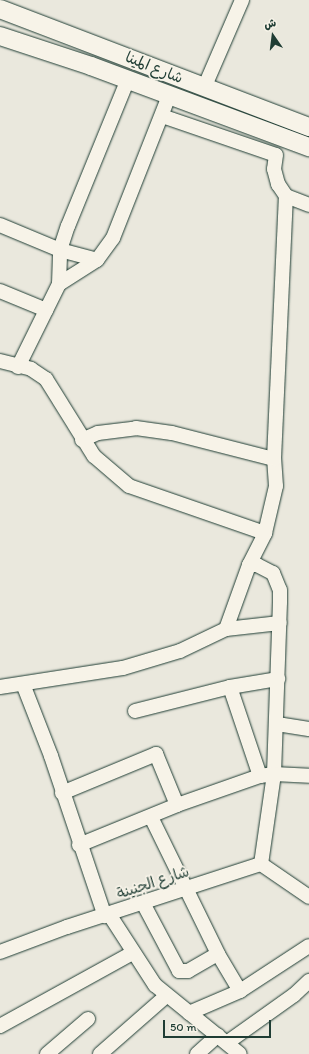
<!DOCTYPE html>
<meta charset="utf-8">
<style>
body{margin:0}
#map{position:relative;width:309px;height:1054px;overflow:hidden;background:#eae8dd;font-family:Itim,"Playpen Sans Arabic",sans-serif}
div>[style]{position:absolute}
.roads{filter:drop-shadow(0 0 1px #1f3d34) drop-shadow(0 0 1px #1f3d34)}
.minor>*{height:14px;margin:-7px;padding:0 7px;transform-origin:7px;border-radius:7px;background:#f7f3e8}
.major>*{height:18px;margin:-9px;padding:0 9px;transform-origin:9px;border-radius:9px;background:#f7f3e8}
span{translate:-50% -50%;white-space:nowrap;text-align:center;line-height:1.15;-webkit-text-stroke:3.5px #f7f3e8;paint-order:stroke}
.street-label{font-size:15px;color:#1f3d34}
.north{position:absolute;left:253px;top:16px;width:40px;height:40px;-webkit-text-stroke:3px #f7f3e8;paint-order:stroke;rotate:346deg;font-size:11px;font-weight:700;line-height:16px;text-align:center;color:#1f3d34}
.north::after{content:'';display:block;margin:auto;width:14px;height:18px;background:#1f3d34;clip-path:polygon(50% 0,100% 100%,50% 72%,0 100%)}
.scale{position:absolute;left:163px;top:1020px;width:108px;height:18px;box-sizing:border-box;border:2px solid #1f3d34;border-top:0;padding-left:5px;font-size:12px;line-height:14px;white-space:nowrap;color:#1f3d34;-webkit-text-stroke:3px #f7f3e8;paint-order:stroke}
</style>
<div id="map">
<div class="roads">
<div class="minor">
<i style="left:204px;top:88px;width:96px;rotate:-66.6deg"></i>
<i style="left:162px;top:116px;width:120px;rotate:18.9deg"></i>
<i style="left:276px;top:155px;width:14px;rotate:98deg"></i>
<i style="left:274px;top:169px;width:16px;rotate:75deg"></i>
<i style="left:278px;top:184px;width:14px;rotate:56deg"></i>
<i style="left:286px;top:196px;width:25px;rotate:21deg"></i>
<i style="left:0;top:225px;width:65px;rotate:22.6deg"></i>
<i style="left:60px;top:250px;width:38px;rotate:15deg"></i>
<i style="left:59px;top:284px;width:45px;rotate:-32.3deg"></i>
<i style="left:97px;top:260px;width:27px;rotate:-54deg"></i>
<i style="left:113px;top:238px;width:153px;rotate:-68.5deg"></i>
<i style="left:0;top:291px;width:50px;rotate:22.4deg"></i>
<i style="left:0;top:361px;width:32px;rotate:14deg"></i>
<i style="left:31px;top:369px;width:18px;rotate:34deg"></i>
<i style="left:46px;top:379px;width:91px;rotate:58.1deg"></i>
<i style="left:94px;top:456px;width:46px;rotate:40.6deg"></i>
<i style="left:129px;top:486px;width:144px;rotate:19.1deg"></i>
<i style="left:18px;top:367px;width:93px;rotate:-63.7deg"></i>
<i style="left:59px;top:284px;width:34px;rotate:-88deg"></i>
<i style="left:60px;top:250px;width:25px;rotate:-72deg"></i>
<i style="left:68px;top:226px;width:159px;rotate:-67.8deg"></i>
<i style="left:82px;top:440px;width:17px;rotate:-24deg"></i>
<i style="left:98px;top:433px;width:38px;rotate:-7deg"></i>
<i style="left:136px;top:428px;width:36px;rotate:8deg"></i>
<i style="left:172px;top:433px;width:105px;rotate:14.3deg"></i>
<i style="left:249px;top:565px;width:8px"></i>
<i style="left:257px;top:565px;width:18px;rotate:27deg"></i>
<i style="left:273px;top:573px;width:18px;rotate:68deg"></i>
<i style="left:280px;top:590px;width:12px;rotate:90deg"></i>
<i style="left:280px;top:602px;width:172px;rotate:92deg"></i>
<i style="left:274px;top:774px;width:91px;rotate:98.2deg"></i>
<i style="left:226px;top:629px;width:68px;rotate:-70.2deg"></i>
<i style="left:249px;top:565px;width:36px;rotate:-63deg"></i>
<i style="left:265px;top:533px;width:48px;rotate:-76.8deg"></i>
<i style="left:276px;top:486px;width:27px;rotate:-94deg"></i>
<i style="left:274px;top:459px;width:263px;rotate:-87.4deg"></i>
<i style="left:23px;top:684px;width:77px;rotate:68.7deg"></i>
<i style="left:51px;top:756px;width:169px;rotate:71.4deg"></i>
<i style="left:0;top:687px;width:124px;rotate:-8.8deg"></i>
<i style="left:123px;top:668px;width:59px;rotate:-16.6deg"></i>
<i style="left:180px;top:651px;width:51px;rotate:-25.6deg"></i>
<i style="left:226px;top:629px;width:54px;rotate:-6.3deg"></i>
<i style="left:230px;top:687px;width:94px;rotate:71.4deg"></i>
<i style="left:135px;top:711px;width:98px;rotate:-14.2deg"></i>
<i style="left:230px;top:687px;width:49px;rotate:-9.5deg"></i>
<i style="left:277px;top:724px;width:32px;rotate:9deg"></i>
<i style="left:62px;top:793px;width:102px;rotate:-22.5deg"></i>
<i style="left:156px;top:754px;width:55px;rotate:67.6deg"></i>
<i style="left:151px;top:817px;width:153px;rotate:63.9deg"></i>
<i style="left:218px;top:954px;width:43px;rotate:59.3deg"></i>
<i style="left:79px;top:845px;width:106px;rotate:-22.2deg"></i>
<i style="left:177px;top:805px;width:88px;rotate:-19.3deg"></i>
<i style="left:260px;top:776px;width:14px;rotate:-8deg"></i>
<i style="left:274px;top:774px;width:35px;rotate:3deg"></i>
<i style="left:143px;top:903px;width:77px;rotate:62.1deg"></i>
<i style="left:179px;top:971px;width:9px"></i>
<i style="left:188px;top:971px;width:34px;rotate:-30deg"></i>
<i style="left:109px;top:914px;width:85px;rotate:57.1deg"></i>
<i style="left:155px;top:985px;width:109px;rotate:39.1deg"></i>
<i style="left:0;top:952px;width:72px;rotate:-20.5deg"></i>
<i style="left:67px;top:927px;width:204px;rotate:-18deg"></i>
<i style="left:261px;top:864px;width:58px;rotate:34.5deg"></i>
<i style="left:189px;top:1013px;width:56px;rotate:-23.3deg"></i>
<i style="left:240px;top:991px;width:82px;rotate:-33.1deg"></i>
<i style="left:0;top:1026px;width:151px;rotate:-28.9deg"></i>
<i style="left:228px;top:1042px;width:81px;rotate:-35.5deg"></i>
<i style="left:294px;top:995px;width:21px;rotate:-43deg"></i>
<i style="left:47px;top:1054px;width:54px;rotate:-40.5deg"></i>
<i style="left:100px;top:1054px;width:88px;rotate:-41.3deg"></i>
<i style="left:197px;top:1054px;width:28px;rotate:-42deg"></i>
</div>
<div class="major">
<i style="left:0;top:9px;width:331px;rotate:20.9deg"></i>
<i style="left:0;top:36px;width:96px;rotate:18.2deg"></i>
<i style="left:91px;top:66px;width:233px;rotate:20.4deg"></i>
</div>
</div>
<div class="street-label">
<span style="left:154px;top:68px;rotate:22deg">شارع المينا</span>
<span style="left:153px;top:883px;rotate:-18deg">شارع الجنينة</span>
</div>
<div class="north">ش</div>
<div class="scale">50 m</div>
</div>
